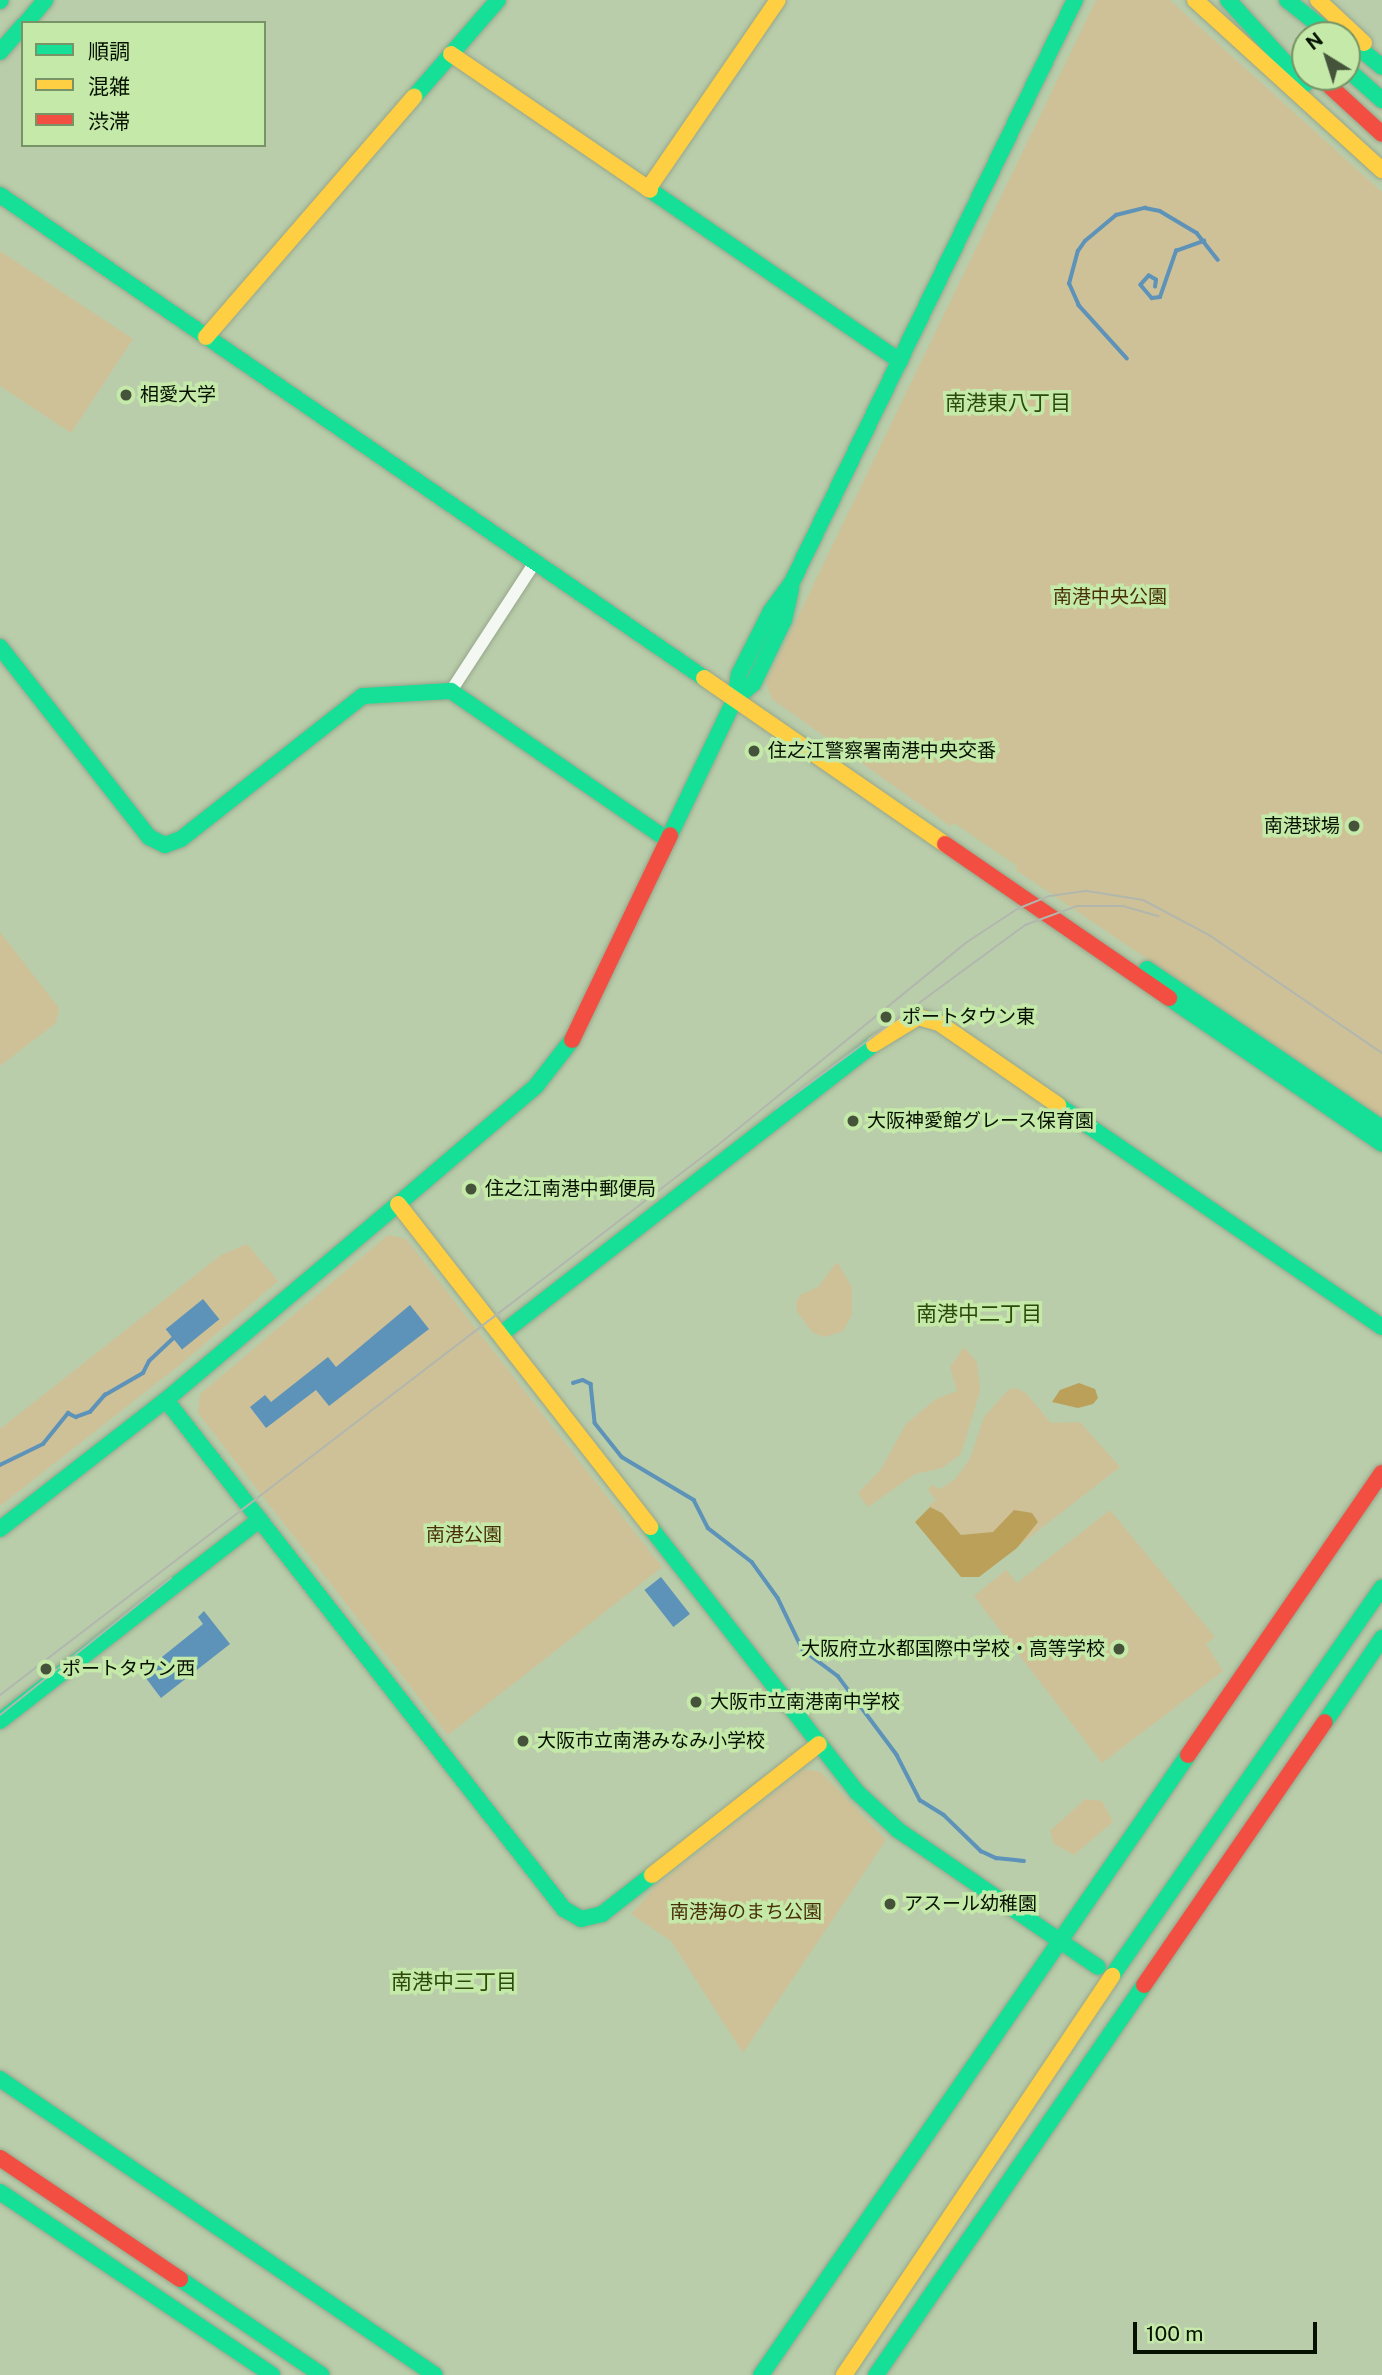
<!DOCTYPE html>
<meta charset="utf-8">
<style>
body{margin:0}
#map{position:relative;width:1382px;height:2375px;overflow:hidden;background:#b9cdaa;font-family:"Public Sans","Noto Sans JP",sans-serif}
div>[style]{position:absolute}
.green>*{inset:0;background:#cec197}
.forest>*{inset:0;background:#baa059}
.water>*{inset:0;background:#5d92b9;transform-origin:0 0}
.stream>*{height:3.5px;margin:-1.75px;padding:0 1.75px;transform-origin:1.75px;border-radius:1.75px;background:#5d92b9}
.roads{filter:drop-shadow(0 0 2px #97a68b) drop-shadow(0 0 2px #97a68b)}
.street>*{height:12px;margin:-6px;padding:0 6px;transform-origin:6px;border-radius:6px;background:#f4f8f2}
.fast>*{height:16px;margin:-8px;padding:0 8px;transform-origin:8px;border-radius:8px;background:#16e098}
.slow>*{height:16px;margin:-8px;padding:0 8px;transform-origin:8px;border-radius:8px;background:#ffcf43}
.jam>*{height:16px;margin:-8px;padding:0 8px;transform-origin:8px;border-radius:8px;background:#f24e42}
.tram>*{height:2px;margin:-1px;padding:0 1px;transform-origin:1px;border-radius:1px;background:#b2b7ae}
.dots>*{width:19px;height:19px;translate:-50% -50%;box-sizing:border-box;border:4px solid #c4e9a8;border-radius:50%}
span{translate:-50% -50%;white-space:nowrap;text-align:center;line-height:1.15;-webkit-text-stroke:7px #c4e9a8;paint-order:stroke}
.poi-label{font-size:19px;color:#061100}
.left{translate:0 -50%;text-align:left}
.right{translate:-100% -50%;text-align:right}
.park-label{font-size:19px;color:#492f08}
.neighbourhood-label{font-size:21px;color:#2b4909}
.legend{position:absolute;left:21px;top:21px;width:245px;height:126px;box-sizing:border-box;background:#c4e9a8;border:2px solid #789365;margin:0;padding:9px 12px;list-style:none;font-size:21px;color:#061100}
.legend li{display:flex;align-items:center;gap:14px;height:35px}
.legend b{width:35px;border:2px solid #789365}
.north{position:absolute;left:1291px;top:21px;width:70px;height:70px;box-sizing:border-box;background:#c4e9a8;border:2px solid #789365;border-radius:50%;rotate:322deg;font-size:19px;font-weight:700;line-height:28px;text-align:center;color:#061100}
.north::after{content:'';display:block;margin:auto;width:24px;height:32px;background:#45533b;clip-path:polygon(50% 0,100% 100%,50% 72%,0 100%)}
.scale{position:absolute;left:1133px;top:2322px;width:184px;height:32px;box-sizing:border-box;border:4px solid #061100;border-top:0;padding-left:9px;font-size:21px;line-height:24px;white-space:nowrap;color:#061100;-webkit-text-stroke:5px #c4e9a8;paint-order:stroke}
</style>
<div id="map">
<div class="green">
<i style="clip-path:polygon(1096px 0,1170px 0,1382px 192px,1382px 1118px,1016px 870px,1017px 866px,954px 823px,950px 826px,772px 699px,766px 683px)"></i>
<i style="clip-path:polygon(0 251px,133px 339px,71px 433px,0 386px)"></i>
<i style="clip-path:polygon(0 932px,59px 1008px,56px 1023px,0 1066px)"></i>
<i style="clip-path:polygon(388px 1235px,406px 1239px,662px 1567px,448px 1735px,198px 1413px,200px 1394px)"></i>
<i style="clip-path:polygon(247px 1244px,278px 1281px,181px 1364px,0 1506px,0 1429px,221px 1255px)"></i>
<i style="clip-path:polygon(837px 1262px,852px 1287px,852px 1315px,843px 1331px,825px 1337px,813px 1333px,797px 1312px,796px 1303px,800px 1295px,818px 1287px)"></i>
<i style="clip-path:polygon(964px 1347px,977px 1362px,980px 1391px,961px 1454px,942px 1468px,915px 1474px,868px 1507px,858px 1493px,881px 1469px,906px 1424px,936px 1399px,957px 1391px,950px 1367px)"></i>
<i style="clip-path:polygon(1016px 1388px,1026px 1393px,1051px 1423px,1080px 1422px,1120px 1467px,985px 1572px,929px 1505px,936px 1500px,928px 1490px,932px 1485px,940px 1489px,955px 1479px,970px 1459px,984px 1417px,1008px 1390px)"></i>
<i style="clip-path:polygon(1110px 1510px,1215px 1637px,1206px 1644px,1223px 1671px,1102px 1763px,974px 1596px,1006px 1570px,1017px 1583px)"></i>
<i style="clip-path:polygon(804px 1769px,821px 1772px,886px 1840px,743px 2053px,671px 1941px,631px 1914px,656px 1886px)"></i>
<i style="clip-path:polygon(1085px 1799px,1102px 1801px,1113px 1822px,1074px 1855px,1054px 1844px,1050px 1831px)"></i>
</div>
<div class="forest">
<i style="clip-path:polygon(1079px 1383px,1095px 1389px,1098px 1398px,1093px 1404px,1078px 1408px,1052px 1402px,1060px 1390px)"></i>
<i style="clip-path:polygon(930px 1507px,942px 1513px,961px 1535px,993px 1532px,1014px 1510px,1032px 1513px,1038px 1522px,1017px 1548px,979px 1577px,961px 1577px,915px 1522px)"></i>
</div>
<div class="water">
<i style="left:203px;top:1299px;width:26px;height:48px;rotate:51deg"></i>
<i style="clip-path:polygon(410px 1305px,429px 1329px,329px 1406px,316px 1390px,266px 1428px,250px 1407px,265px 1395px,271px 1402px,328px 1357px,336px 1367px)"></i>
<i style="left:661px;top:1577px;width:47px;height:21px;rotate:52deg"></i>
<i style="clip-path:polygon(204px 1611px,230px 1644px,161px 1698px,142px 1673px,203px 1624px,198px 1617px)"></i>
</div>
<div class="stream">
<i style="left:1155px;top:287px;width:7px;rotate:-82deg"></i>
<i style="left:1156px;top:280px;width:8px;rotate:-150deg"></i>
<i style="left:1149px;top:276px;width:12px;rotate:132deg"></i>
<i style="left:1141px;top:285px;width:17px;rotate:50deg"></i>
<i style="left:1152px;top:298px;width:8px;rotate:-7deg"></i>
<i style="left:1160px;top:297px;width:49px;rotate:-70.8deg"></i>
<i style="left:1176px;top:251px;width:30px;rotate:-20deg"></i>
<i style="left:1127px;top:359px;width:72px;rotate:-132.2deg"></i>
<i style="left:1079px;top:306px;width:24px;rotate:-114deg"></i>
<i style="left:1069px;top:284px;width:34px;rotate:-75deg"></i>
<i style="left:1078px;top:251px;width:12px;rotate:-55deg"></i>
<i style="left:1085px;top:241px;width:40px;rotate:-40deg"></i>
<i style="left:1116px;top:215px;width:30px;rotate:-14deg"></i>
<i style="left:1145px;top:208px;width:15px;rotate:11deg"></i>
<i style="left:1160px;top:211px;width:43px;rotate:30.7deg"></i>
<i style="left:1197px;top:233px;width:34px;rotate:52deg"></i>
<i style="left:573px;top:1383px;width:10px;rotate:-17deg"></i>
<i style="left:583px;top:1380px;width:9px;rotate:27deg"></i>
<i style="left:591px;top:1384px;width:39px;rotate:84deg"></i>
<i style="left:595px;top:1423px;width:43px;rotate:51.5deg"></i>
<i style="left:622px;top:1457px;width:84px;rotate:30.8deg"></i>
<i style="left:694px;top:1500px;width:31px;rotate:63deg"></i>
<i style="left:708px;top:1528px;width:56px;rotate:37.7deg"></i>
<i style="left:752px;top:1562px;width:44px;rotate:54.2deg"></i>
<i style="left:778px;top:1598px;width:58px;rotate:64.3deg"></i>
<i style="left:803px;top:1650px;width:44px;rotate:36.6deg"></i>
<i style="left:838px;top:1676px;width:99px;rotate:53.2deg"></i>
<i style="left:897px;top:1755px;width:51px;rotate:62.9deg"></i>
<i style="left:920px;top:1800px;width:28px;rotate:32deg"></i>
<i style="left:944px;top:1815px;width:52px;rotate:44.2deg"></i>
<i style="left:981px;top:1851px;width:17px;rotate:25deg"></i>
<i style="left:996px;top:1858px;width:28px;rotate:6deg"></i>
<i style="left:0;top:1465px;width:48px;rotate:-26deg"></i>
<i style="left:43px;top:1444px;width:40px;rotate:-51deg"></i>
<i style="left:68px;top:1413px;width:9px;rotate:27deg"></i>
<i style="left:76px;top:1417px;width:15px;rotate:-20deg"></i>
<i style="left:90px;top:1412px;width:23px;rotate:-49deg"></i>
<i style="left:105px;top:1395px;width:44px;rotate:-30.1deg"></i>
<i style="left:143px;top:1373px;width:13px;rotate:-63deg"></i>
<i style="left:149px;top:1361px;width:33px;rotate:-43deg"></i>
</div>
<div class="roads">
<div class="street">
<i style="left:451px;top:691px;width:154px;rotate:-56.9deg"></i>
</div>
<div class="fast">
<i style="left:1228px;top:0;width:114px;rotate:47.5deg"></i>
<i style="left:1287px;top:0;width:56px;rotate:38.5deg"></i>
<i style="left:0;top:1px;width:1px;rotate:-45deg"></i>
<i style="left:26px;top:23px;width:30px;rotate:-50deg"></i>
<i style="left:1347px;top:38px;width:45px;rotate:39.6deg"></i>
<i style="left:0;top:52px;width:35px;rotate:-49deg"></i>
<i style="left:1347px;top:69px;width:47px;rotate:41.5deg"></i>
<i style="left:414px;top:97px;width:128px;rotate:-49.1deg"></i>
<i style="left:650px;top:190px;width:303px;rotate:34.4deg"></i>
<i style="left:0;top:195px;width:854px;rotate:34.45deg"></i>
<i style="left:0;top:647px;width:241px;rotate:51.9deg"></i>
<i style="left:149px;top:837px;width:18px;rotate:27deg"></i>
<i style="left:165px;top:845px;width:17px;rotate:-21deg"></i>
<i style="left:181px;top:839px;width:231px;rotate:-38.2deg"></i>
<i style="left:363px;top:696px;width:88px;rotate:-3.3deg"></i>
<i style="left:451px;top:691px;width:263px;rotate:34.5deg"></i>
<i style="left:735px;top:699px;width:23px;rotate:-40deg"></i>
<i style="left:753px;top:684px;width:71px;rotate:-64.2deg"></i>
<i style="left:784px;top:620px;width:32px;rotate:-77deg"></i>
<i style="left:670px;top:835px;width:151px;rotate:-64.5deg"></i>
<i style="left:735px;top:699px;width:25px;rotate:-81deg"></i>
<i style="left:739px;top:674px;width:71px;rotate:-63.1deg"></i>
<i style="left:771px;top:611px;width:36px;rotate:-54deg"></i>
<i style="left:792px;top:582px;width:647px;rotate:-64.07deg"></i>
<i style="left:1147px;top:969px;width:284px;rotate:34.1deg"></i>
<i style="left:1169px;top:998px;width:258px;rotate:34.4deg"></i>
<i style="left:1058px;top:1105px;width:393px;rotate:34.4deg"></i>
<i style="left:500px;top:1335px;width:474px;rotate:-37.9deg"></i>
<i style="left:166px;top:1400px;width:646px;rotate:51.98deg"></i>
<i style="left:564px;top:1909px;width:20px;rotate:30deg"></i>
<i style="left:581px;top:1919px;width:22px;rotate:-13deg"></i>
<i style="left:602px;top:1914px;width:63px;rotate:-38deg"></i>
<i style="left:650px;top:1527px;width:336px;rotate:52deg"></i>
<i style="left:857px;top:1792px;width:56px;rotate:42.8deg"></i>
<i style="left:898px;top:1830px;width:242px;rotate:34.4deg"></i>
<i style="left:0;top:1529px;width:210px;rotate:-37.9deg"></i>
<i style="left:166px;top:1400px;width:304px;rotate:-40.2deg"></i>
<i style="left:398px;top:1204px;width:182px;rotate:-40.5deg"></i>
<i style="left:536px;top:1086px;width:58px;rotate:-52deg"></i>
<i style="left:0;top:1721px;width:329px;rotate:-37.8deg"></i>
<i style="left:1325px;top:1722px;width:102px;rotate:-55.8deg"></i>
<i style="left:1112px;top:1976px;width:473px;rotate:-55.2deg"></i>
<i style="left:0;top:2079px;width:526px;rotate:34.23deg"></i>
<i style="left:0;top:2192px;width:328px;rotate:33.9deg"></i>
<i style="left:180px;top:2279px;width:171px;rotate:34.1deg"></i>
<i style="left:761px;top:2375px;width:753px;rotate:-55.44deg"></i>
<i style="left:876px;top:2375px;width:473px;rotate:-55.5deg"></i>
</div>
<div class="slow">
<i style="left:1195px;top:0;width:253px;rotate:42.3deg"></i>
<i style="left:1318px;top:0;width:63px;rotate:43.1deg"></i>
<i style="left:451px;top:54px;width:241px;rotate:34.3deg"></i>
<i style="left:648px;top:189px;width:229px;rotate:-55.5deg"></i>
<i style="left:206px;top:337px;width:318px;rotate:-49.1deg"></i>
<i style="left:704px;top:678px;width:293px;rotate:34.6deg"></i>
<i style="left:874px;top:1044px;width:52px;rotate:-31.5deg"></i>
<i style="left:918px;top:1017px;width:22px;rotate:16deg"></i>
<i style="left:939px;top:1023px;width:145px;rotate:34.6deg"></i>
<i style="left:398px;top:1204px;width:410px;rotate:52deg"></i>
<i style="left:652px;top:1875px;width:212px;rotate:-38.1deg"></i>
<i style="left:844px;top:2375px;width:481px;rotate:-56.1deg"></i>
</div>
<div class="jam">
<i style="left:1320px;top:77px;width:84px;rotate:42.6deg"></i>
<i style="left:945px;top:844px;width:272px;rotate:34.5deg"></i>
<i style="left:572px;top:1040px;width:227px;rotate:-64.4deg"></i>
<i style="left:1188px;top:1755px;width:342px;rotate:-55.5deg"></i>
<i style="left:1144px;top:1985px;width:319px;rotate:-55.5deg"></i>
<i style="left:0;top:2158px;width:217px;rotate:33.9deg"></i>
</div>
</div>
<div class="tram">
<i style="left:776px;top:1108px;width:309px;rotate:-36.3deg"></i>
<i style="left:1025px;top:925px;width:55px;rotate:-20.1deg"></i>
<i style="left:1077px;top:906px;width:46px"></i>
<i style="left:1123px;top:906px;width:37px;rotate:16deg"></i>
<i style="left:0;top:1695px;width:904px;rotate:-37.45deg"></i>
<i style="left:718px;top:1145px;width:321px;rotate:-39.2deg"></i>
<i style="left:967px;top:942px;width:60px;rotate:-33.4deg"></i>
<i style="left:1017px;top:909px;width:35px;rotate:-22deg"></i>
<i style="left:1050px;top:896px;width:37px;rotate:-8deg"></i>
<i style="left:1087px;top:891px;width:57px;rotate:9.1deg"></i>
<i style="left:1143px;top:900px;width:75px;rotate:27.9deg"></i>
<i style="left:1209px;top:935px;width:209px;rotate:34.3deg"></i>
<i style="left:0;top:1715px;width:219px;rotate:-38.7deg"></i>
</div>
<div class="dots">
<i style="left:126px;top:395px;background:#45533b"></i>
<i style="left:754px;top:751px;background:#45533b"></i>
<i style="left:1354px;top:826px;background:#45533b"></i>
<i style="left:886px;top:1017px;background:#45533b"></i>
<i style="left:853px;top:1121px;background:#45533b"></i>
<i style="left:471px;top:1189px;background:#45533b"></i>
<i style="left:1119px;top:1649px;background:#45533b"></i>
<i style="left:46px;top:1669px;background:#45533b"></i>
<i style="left:696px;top:1702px;background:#45533b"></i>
<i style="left:523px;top:1741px;background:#45533b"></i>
<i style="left:890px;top:1904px;background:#45533b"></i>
</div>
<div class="poi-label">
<span class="left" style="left:140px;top:395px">相愛大学</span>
<span class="left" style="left:768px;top:751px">住之江警察署南港中央交番</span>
<span class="right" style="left:1340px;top:826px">南港球場</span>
<span class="left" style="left:902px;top:1017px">ポートタウン東</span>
<span class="left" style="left:867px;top:1121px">大阪神愛館グレース保育園</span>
<span class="left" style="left:485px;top:1189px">住之江南港中郵便局</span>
<span class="right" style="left:1105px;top:1649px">大阪府立水都国際中学校・高等学校</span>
<span class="left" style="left:62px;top:1669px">ポートタウン西</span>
<span class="left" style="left:710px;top:1702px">大阪市立南港南中学校</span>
<span class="left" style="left:537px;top:1741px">大阪市立南港みなみ小学校</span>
<span class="left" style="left:904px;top:1904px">アスール幼稚園</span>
</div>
<div class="park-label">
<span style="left:1110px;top:597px">南港中央公園</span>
<span style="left:464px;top:1535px">南港公園</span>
<span style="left:746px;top:1912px">南港海のまち公園</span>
</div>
<div class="neighbourhood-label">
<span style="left:1008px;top:403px">南港東八丁目</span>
<span style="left:979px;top:1314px">南港中二丁目</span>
<span style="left:454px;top:1982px">南港中三丁目</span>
</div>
<ul class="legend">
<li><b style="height:9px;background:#16e098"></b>順調</li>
<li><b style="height:9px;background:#ffcf43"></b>混雑</li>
<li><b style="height:9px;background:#f24e42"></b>渋滞</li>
</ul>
<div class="north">N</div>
<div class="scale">100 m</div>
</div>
